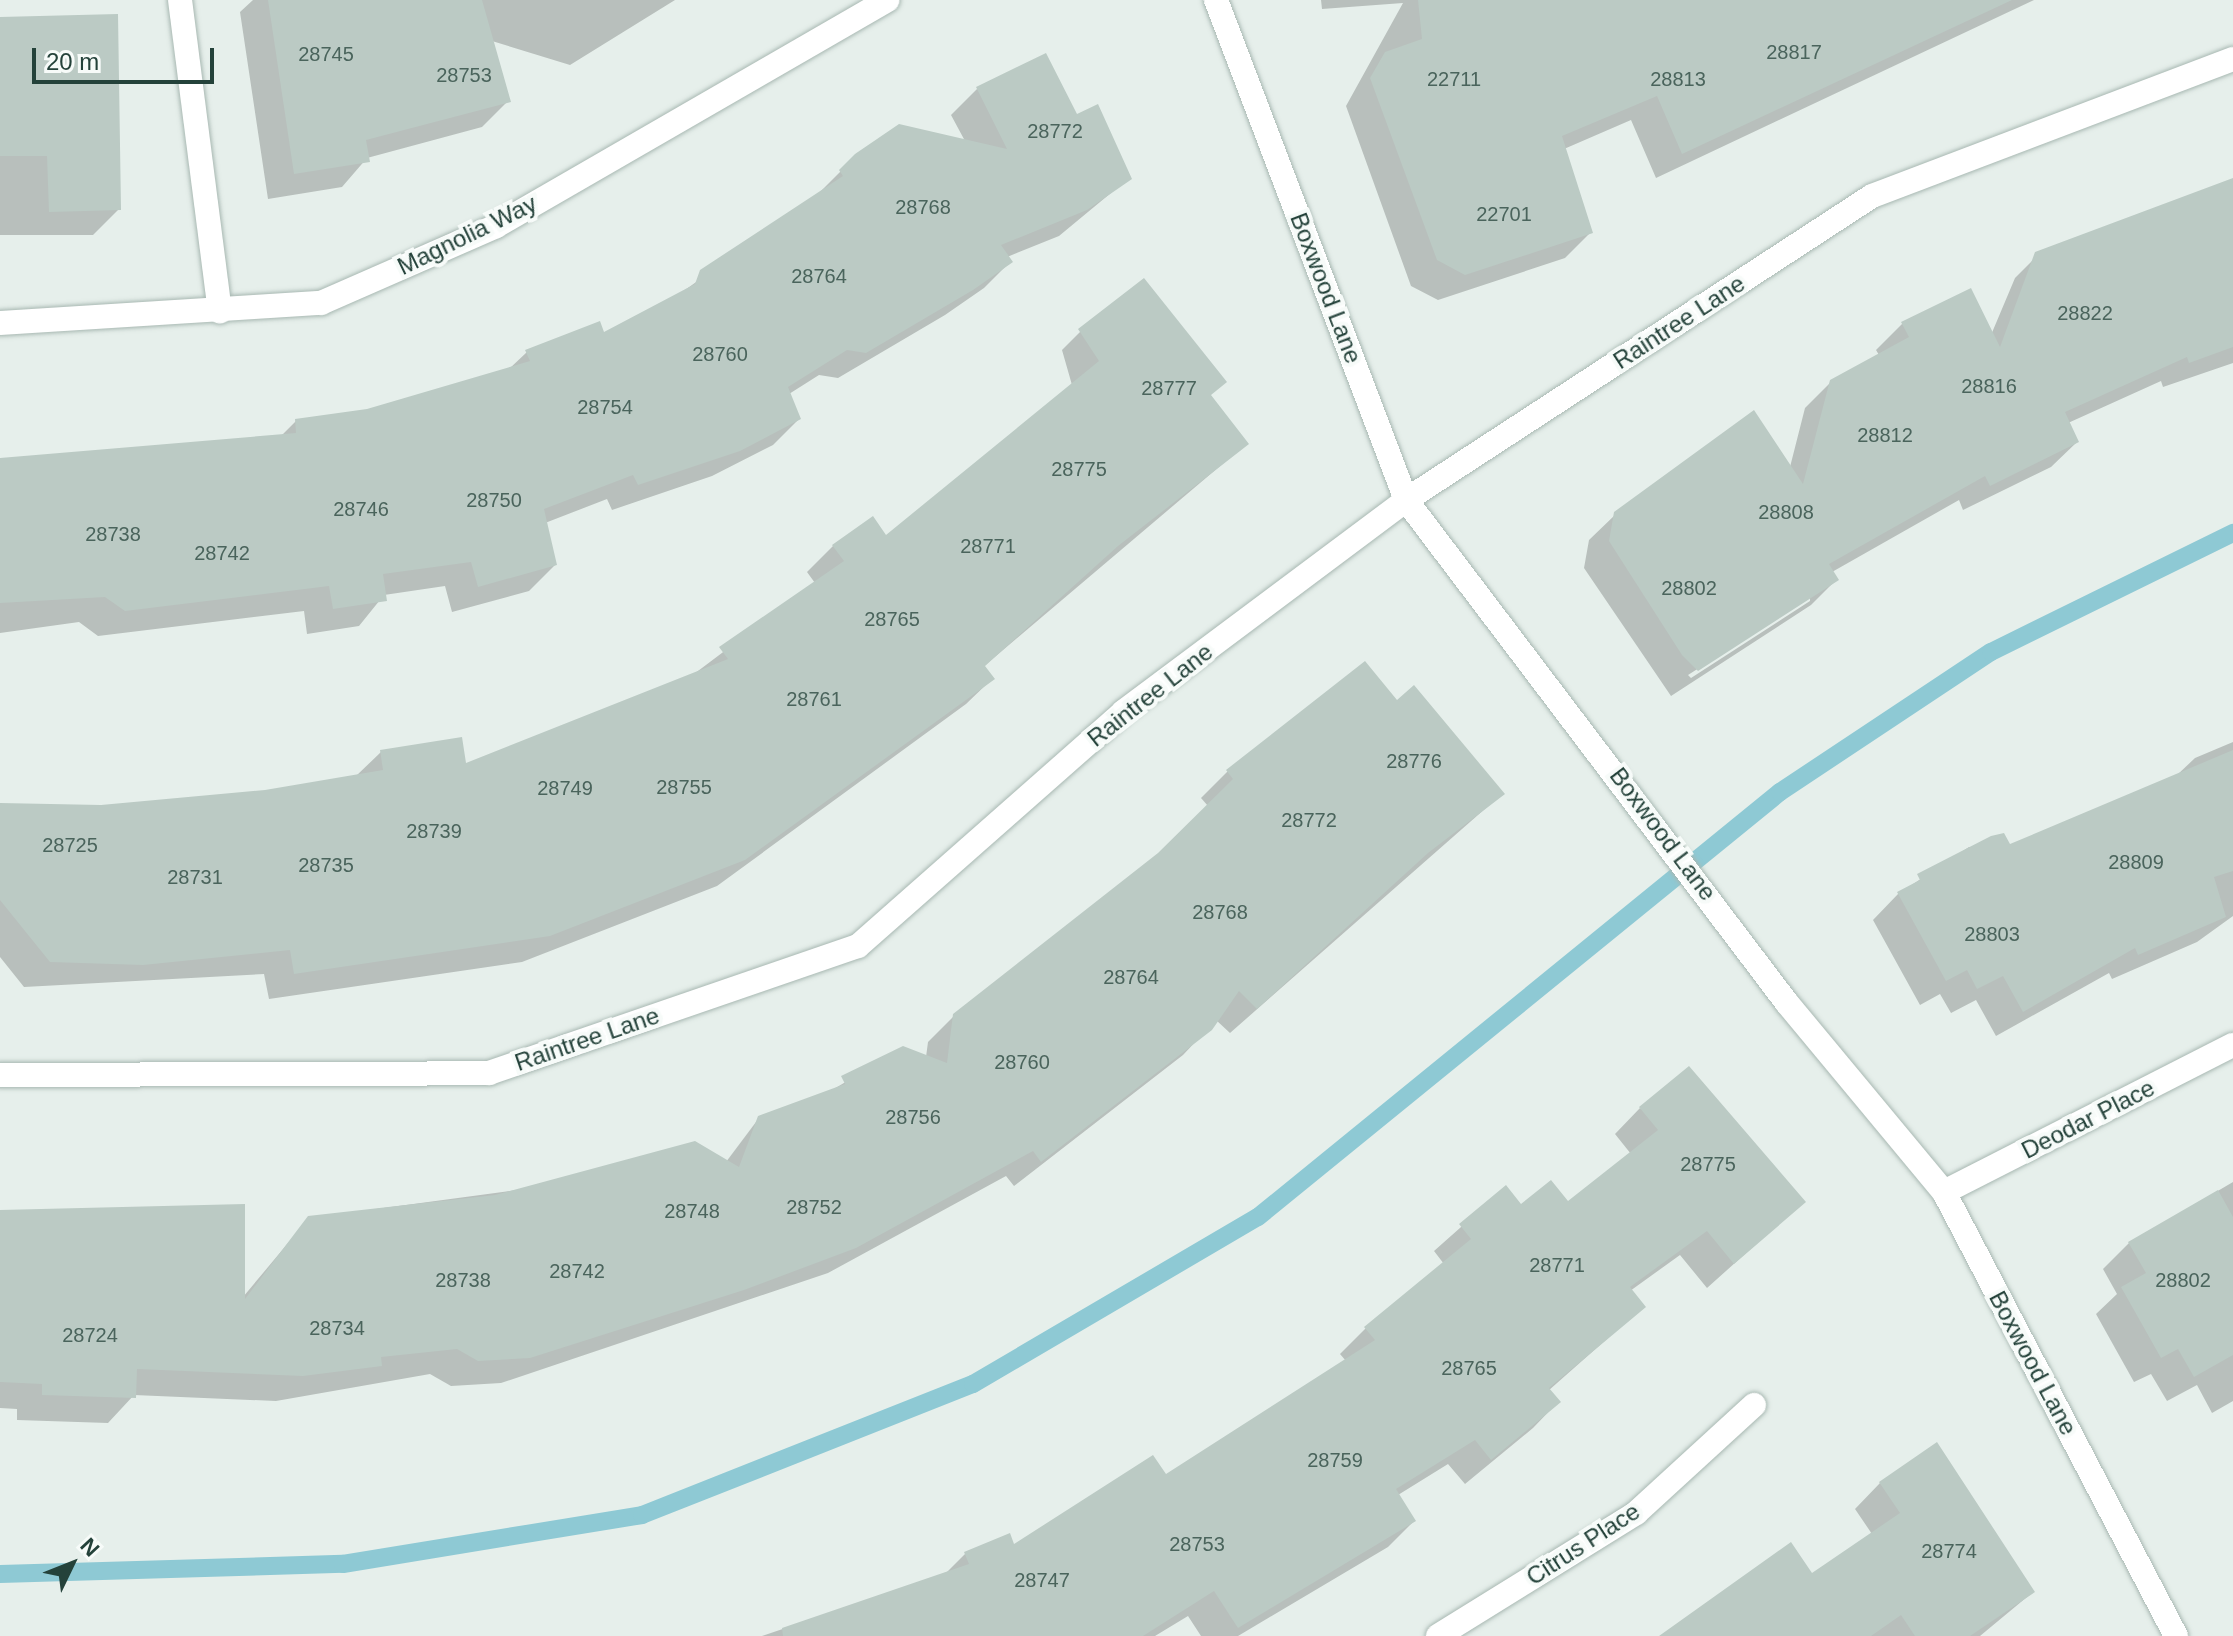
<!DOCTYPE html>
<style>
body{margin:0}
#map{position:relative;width:2233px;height:1636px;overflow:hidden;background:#e6efeb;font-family:Arial,sans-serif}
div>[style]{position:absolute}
.shadow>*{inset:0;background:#0003}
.stream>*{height:18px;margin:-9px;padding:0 9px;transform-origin:9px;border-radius:9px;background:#8ec9d4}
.building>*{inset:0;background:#bbcac4}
.roads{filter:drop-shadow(0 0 2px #a8b8b2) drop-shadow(0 0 2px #a8b8b2)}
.service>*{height:24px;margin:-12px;padding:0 12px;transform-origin:12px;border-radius:12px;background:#fff}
.minor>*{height:24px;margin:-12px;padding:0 12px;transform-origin:12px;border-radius:12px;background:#fff}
span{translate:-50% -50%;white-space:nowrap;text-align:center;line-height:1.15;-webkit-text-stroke:8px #f7fbf9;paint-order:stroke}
.number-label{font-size:20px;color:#4a645c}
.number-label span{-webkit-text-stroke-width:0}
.street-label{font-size:24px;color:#24423a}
.north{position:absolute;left:32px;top:1524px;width:80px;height:80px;-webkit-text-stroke:6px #f7fbf9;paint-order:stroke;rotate:47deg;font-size:22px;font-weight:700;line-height:32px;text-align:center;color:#24423a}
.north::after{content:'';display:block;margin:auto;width:28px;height:36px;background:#24423a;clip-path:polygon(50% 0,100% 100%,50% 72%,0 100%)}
.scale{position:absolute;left:32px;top:48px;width:182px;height:36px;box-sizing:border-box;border:4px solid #24423a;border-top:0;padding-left:10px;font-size:24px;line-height:28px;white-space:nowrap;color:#24423a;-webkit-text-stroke:6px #f7fbf9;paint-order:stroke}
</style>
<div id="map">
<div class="shadow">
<i style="clip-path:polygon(253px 0,675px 0,570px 65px,492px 41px,508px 101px,482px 127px,367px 158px,342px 187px,268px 199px,240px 12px)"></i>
<i style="clip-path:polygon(1321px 0,2034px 0,1656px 178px,1631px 120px,1564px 149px,1591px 232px,1565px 258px,1438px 300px,1411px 286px,1346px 106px,1403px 3px,1322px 9px)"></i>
<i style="clip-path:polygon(0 18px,119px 209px,93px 235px,0 235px)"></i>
<i style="clip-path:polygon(977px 89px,1076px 117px,1129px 178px,1059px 236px,1007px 257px,1010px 262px,984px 288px,945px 315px,838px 378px,819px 375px,789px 394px,799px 419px,773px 445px,712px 476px,612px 510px,607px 499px,545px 523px,555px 565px,529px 591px,452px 612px,445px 586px,384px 595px,359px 626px,307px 634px,304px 611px,98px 636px,79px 622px,0 633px,0 459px,281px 436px,296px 421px,368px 411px,509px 369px,527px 352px,603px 334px,678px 295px,815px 197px,856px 156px,965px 141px,951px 115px)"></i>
<i style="clip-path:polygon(evenodd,2233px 188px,2233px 363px,2163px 387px,2161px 381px,2068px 423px,2077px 442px,2051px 467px,1963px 510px,1959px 500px,1832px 572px,1836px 580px,1811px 605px,1671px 696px,1584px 568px,1589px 540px,1616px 514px,1790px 467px,1805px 408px,1831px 382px,1879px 355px,1876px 350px,1902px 324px,1991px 335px,2015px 278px,2041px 252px,2233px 188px,1810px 597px,1810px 601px,1691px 678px,1688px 675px,1810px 597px)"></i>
<i style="clip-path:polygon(1088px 324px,1210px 396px,1246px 444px,983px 667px,992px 679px,966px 704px,717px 886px,522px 962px,269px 999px,264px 974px,24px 987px,0 957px,0 804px,101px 807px,266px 792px,356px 776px,381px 752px,465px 766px,694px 674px,815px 583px,807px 572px,833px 546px,886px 538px,1072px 385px,1062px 350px)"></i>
<i style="clip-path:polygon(1365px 664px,1397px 703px,1503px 793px,1230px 1033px,1216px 1020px,1183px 1055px,1014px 1186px,1006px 1176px,828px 1273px,501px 1383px,451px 1386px,430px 1374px,276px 1401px,134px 1395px,108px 1423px,17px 1420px,17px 1409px,0 1408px,0 1211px,243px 1297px,309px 1218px,726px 1162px,759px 1118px,827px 1093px,903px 1048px,926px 1057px,928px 1042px,955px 1015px,1160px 855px,1208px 806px,1201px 798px,1227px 772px)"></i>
<i style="clip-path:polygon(2233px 742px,2233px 916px,2197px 942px,2112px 979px,2109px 973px,1996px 1036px,1976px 1000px,1951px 1013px,1940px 994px,1920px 1005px,1873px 920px,1898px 894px,1969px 847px,2009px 846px,2176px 776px,2195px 758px)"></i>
<i style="clip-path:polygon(1640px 1108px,1803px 1202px,1707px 1288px,1680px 1255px,1630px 1291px,1643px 1307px,1548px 1391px,1558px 1402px,1533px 1428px,1465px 1484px,1448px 1464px,1398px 1495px,1414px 1521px,1388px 1547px,1238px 1636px,1201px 1636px,1188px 1616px,1155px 1636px,762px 1636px,945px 1574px,965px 1554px,1013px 1547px,1165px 1477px,1346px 1361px,1340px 1354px,1366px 1328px,1444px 1264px,1434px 1251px,1505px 1188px,1521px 1206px,1568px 1204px,1631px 1154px,1615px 1134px)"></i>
<i style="clip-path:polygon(2233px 1182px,2233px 1401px,2212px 1413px,2197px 1385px,2167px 1401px,2151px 1374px,2134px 1382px,2096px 1314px,2117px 1294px,2103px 1269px,2129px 1243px)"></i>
<i style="clip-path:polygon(1880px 1483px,2033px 1592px,1980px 1636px,1663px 1636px,1811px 1576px,1872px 1534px,1855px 1509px)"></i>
</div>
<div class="stream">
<i style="left:0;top:1574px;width:343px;rotate:-1.7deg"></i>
<i style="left:343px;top:1564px;width:303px;rotate:-9.3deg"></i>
<i style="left:642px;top:1515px;width:356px;rotate:-21.6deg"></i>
<i style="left:973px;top:1384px;width:330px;rotate:-30.4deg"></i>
<i style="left:1258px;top:1217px;width:673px;rotate:-39.15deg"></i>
<i style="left:1780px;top:792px;width:253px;rotate:-33.6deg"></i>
<i style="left:1991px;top:652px;width:270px;rotate:-26.2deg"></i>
</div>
<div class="building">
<i style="clip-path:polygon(268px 0,482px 0,511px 102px,366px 140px,370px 162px,294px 174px)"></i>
<i style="clip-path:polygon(1418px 0,2012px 0,1682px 154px,1657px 96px,1562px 136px,1593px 233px,1465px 275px,1437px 260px,1370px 78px,1385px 52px,1422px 39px)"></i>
<i style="clip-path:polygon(118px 14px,121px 210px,49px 212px,47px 156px,0 156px,0 17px)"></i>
<i style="clip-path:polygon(1046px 53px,1077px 114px,1098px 104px,1132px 179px,1087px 210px,1001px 245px,1013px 262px,973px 290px,866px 353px,847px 350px,788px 387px,801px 419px,740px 451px,638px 485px,633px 475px,544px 509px,557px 565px,478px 587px,471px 562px,383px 574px,387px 601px,333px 609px,329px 586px,125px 611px,105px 597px,0 603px,0 458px,296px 433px,295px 419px,367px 409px,530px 361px,525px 350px,600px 321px,604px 332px,695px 284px,700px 270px,843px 176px,839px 170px,855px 154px,899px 124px,1007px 149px,976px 87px)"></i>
<i style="clip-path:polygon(2233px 178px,2233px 347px,2189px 363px,2187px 357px,2065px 412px,2079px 442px,1990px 486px,1985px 476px,1829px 564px,1839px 580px,1698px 671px,1682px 655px,1609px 541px,1614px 512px,1754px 410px,1803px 484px,1830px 380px,1909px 337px,1901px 322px,1971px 288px,2000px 347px,2035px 252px)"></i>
<i style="clip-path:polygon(1144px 278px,1227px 382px,1211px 395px,1249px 444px,1118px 546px,985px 666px,995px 679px,745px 860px,550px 936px,294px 974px,290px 950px,143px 965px,50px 962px,0 900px,0 803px,101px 805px,265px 790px,383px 770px,380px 750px,462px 737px,466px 763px,728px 659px,719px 647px,844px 561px,832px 545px,873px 516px,886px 535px,1099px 361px,1078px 329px)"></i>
<i style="clip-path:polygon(1365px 661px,1397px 700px,1414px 685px,1505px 794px,1428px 853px,1257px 1009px,1239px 991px,1212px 1030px,1041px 1162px,1033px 1151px,856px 1248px,744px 1290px,530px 1358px,478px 1361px,457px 1349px,381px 1357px,382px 1366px,303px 1376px,137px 1369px,136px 1398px,42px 1395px,42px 1384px,0 1382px,0 1210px,245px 1204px,245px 1299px,308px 1216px,495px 1195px,695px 1141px,739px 1167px,758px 1116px,845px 1084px,841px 1076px,903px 1046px,947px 1063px,953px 1014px,1158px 853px,1233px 779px,1226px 770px)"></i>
<i style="clip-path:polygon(2233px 750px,2233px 871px,2214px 877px,2226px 917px,2138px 955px,2135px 948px,2023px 1012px,2003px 976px,1977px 989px,1967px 970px,1946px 981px,1897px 892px,1920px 880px,1917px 874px,1991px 836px,2004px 833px,2010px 844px)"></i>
<i style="clip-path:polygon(1689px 1066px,1806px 1202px,1734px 1264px,1707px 1231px,1630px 1287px,1646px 1307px,1549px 1388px,1561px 1402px,1491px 1460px,1475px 1440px,1396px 1489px,1416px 1521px,1238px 1628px,1214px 1591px,1143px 1636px,783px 1636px,782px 1628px,969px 1564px,964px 1552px,1010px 1533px,1014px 1544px,1153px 1455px,1166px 1474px,1375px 1340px,1364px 1327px,1471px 1239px,1459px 1224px,1506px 1185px,1521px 1204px,1551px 1180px,1568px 1201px,1658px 1130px,1639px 1107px)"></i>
<i style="clip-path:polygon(2218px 1190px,2233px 1217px,2233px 1355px,2194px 1377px,2178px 1349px,2161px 1358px,2121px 1287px,2146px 1273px,2128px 1242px)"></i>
<i style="clip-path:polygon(1937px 1442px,2035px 1592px,1970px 1636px,1915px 1636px,1901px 1615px,1871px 1636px,1659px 1636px,1791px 1542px,1812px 1573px,1900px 1513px,1879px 1482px)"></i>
</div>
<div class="roads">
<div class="service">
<i style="left:180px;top:0;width:314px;rotate:82.7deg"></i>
</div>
<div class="minor">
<i style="left:1216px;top:0;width:535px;rotate:69.19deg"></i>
<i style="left:1406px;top:500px;width:631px;rotate:52.86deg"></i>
<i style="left:1787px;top:1003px;width:246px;rotate:50.3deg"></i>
<i style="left:1944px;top:1192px;width:501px;rotate:62.41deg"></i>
<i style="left:0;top:323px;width:322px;rotate:-3.6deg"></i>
<i style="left:321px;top:303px;width:191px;rotate:-23.7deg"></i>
<i style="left:496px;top:226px;width:452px;rotate:-30deg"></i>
<i style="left:0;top:1075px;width:489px;rotate:-0.2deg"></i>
<i style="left:489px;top:1073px;width:390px;rotate:-19deg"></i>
<i style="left:858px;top:946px;width:354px;rotate:-41.4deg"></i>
<i style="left:1123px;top:712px;width:354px;rotate:-36.8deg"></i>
<i style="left:1406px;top:500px;width:556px;rotate:-33.12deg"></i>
<i style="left:1872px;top:196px;width:386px;rotate:-20.8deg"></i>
<i style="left:1944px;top:1192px;width:324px;rotate:-27deg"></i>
<i style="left:1438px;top:1636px;width:233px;rotate:-31.8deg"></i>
<i style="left:1636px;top:1513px;width:160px;rotate:-42.5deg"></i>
</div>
</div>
<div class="number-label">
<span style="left:1794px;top:52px">28817</span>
<span style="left:326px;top:54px">28745</span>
<span style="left:464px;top:75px">28753</span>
<span style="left:1454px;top:79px">22711</span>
<span style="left:1678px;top:79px">28813</span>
<span style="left:1055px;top:131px">28772</span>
<span style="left:923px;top:207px">28768</span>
<span style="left:1504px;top:214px">22701</span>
<span style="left:819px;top:276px">28764</span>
<span style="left:2085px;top:313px">28822</span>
<span style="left:720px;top:354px">28760</span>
<span style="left:1989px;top:386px">28816</span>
<span style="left:1169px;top:388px">28777</span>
<span style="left:605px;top:407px">28754</span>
<span style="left:1885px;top:435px">28812</span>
<span style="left:1079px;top:469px">28775</span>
<span style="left:494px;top:500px">28750</span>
<span style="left:361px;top:509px">28746</span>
<span style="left:1786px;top:512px">28808</span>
<span style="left:113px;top:534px">28738</span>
<span style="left:988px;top:546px">28771</span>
<span style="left:222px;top:553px">28742</span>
<span style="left:1689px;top:588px">28802</span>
<span style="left:892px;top:619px">28765</span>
<span style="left:814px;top:699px">28761</span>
<span style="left:1414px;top:761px">28776</span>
<span style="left:684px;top:787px">28755</span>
<span style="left:565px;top:788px">28749</span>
<span style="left:1309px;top:820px">28772</span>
<span style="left:434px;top:831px">28739</span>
<span style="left:70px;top:845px">28725</span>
<span style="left:2136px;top:862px">28809</span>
<span style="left:326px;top:865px">28735</span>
<span style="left:195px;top:877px">28731</span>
<span style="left:1220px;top:912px">28768</span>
<span style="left:1992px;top:934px">28803</span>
<span style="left:1131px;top:977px">28764</span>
<span style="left:1022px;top:1062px">28760</span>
<span style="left:913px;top:1117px">28756</span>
<span style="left:1708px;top:1164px">28775</span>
<span style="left:814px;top:1207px">28752</span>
<span style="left:692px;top:1211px">28748</span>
<span style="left:1557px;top:1265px">28771</span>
<span style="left:577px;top:1271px">28742</span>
<span style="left:463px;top:1280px">28738</span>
<span style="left:2183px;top:1280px">28802</span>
<span style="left:337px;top:1328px">28734</span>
<span style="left:90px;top:1335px">28724</span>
<span style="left:1469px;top:1368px">28765</span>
<span style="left:1335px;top:1460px">28759</span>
<span style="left:1197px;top:1544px">28753</span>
<span style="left:1949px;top:1551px">28774</span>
<span style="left:1042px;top:1580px">28747</span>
</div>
<div class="street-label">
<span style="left:467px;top:235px;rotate:-26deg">Magnolia Way</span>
<span style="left:1326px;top:288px;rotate:69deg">Boxwood Lane</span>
<span style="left:1679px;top:322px;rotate:-33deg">Raintree Lane</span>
<span style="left:1150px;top:695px;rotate:-38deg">Raintree Lane</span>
<span style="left:1663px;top:834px;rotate:53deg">Boxwood Lane</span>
<span style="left:587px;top:1039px;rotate:-19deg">Raintree Lane</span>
<span style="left:2088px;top:1119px;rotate:-27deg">Deodar Place</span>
<span style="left:2033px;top:1363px;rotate:62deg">Boxwood Lane</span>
<span style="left:1583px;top:1544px;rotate:-33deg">Citrus Place</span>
</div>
<div class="north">N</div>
<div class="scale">20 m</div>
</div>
